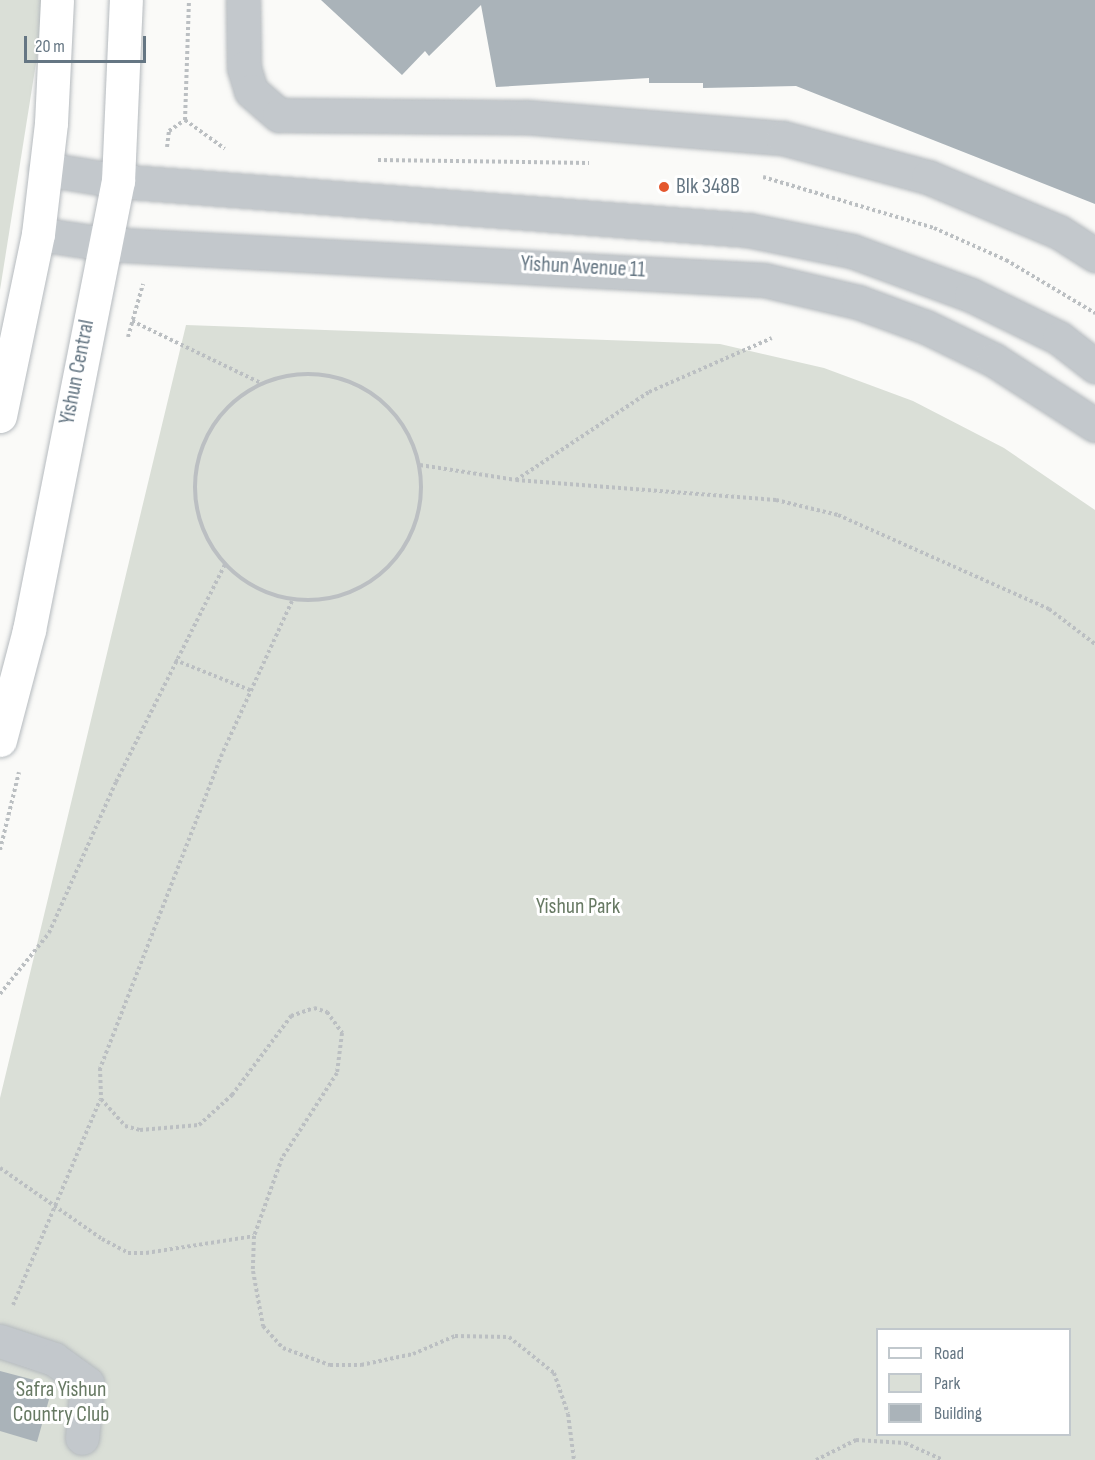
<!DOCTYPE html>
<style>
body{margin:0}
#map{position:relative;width:1095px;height:1460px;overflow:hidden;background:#fafaf8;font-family:"Sofia Sans Condensed",sans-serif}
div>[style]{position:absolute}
.green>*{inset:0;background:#dadfd7}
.building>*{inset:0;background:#aab3b9}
.path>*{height:4px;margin-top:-2px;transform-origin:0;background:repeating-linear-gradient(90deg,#bbbfc2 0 3px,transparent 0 6px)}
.path>.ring{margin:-2px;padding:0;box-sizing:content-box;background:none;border:4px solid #bbbfc2;border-radius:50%}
.roads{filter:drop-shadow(0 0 2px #b5babe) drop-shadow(0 0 2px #b5babe)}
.minor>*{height:33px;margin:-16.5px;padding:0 16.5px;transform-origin:16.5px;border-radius:16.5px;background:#c3c8cc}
.major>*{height:33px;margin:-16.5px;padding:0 16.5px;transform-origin:16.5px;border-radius:16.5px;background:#fff}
.path-bridge>*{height:4px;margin-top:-2px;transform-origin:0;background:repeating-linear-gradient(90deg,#bbbfc2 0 3px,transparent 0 6px)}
.dots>*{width:16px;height:16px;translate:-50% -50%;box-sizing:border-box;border:3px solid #fff;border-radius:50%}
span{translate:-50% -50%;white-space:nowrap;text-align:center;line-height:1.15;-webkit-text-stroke:6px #fff;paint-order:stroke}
.poi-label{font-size:22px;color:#657683}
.left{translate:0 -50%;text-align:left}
.street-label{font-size:22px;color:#657683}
.park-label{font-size:22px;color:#687a64}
.legend{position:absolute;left:876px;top:1328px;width:195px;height:108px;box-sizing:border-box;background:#fff;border:2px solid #c1c8cd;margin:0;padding:8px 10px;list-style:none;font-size:18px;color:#657683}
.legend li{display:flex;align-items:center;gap:12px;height:30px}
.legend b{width:30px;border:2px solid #c1c8cd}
.scale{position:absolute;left:24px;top:36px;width:122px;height:27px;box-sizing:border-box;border:3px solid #657683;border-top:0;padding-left:8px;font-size:18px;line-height:21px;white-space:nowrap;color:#657683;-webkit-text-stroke:4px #fff;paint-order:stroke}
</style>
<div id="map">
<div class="green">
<i style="clip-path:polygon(0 0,46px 0,0 290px)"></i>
<i style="clip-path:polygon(evenodd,186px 325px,720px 344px,824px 368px,913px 401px,1004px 448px,1095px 510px,1095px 1460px,0 1460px,0 1098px,186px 325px,878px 1330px,1070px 1330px,1070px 1434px,878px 1434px,878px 1330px)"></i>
</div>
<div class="building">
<i style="clip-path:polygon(321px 0,1095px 0,1095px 204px,796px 86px,703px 88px,703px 83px,649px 83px,649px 78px,496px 87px,481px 5px,429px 56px,425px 51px,402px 75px)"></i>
<i style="clip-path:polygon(0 1371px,53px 1385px,37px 1442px,0 1431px)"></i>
</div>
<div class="path">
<i style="left:185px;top:120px;width:49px;rotate:35.9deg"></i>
<i style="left:185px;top:120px;width:120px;rotate:-88.1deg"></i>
<i style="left:167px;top:147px;width:16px;rotate:-83deg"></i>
<i style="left:169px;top:131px;width:19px;rotate:-35deg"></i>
<i style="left:378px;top:160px;width:211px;rotate:0.8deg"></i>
<i style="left:763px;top:177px;width:178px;rotate:16.6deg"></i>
<i style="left:934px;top:228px;width:79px;rotate:24deg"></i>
<i style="left:1006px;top:260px;width:104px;rotate:30.8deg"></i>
<i style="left:132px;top:321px;width:143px;rotate:25.7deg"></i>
<i style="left:128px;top:337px;width:55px;rotate:-74.2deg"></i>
<i class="ring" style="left:195px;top:374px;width:222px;height:222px"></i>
<i style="left:420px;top:465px;width:97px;rotate:8.9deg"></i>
<i style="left:516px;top:480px;width:261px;rotate:4.4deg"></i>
<i style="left:776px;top:500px;width:64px;rotate:13.6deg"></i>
<i style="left:838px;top:515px;width:231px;rotate:24deg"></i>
<i style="left:1049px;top:609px;width:58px;rotate:37.3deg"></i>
<i style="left:516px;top:480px;width:159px;rotate:-33.5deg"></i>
<i style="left:649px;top:392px;width:134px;rotate:-23.7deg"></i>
<i style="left:292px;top:601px;width:168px;rotate:114.6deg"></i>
<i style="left:222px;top:754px;width:337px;rotate:111.2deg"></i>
<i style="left:100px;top:1068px;width:31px;rotate:88deg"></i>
<i style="left:101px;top:1099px;width:36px;rotate:48deg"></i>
<i style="left:125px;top:1126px;width:16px;rotate:15deg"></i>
<i style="left:140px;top:1130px;width:59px;rotate:-4.8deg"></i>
<i style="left:199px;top:1125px;width:45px;rotate:-42.3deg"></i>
<i style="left:232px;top:1095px;width:99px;rotate:-53.2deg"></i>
<i style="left:291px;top:1016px;width:24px;rotate:-19deg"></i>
<i style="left:314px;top:1008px;width:14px;rotate:17deg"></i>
<i style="left:327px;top:1012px;width:26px;rotate:54deg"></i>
<i style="left:342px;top:1033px;width:40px;rotate:97.1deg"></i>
<i style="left:337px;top:1073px;width:101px;rotate:122.9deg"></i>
<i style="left:282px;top:1158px;width:83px;rotate:109.7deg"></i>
<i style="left:254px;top:1236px;width:35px;rotate:92deg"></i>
<i style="left:253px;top:1271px;width:56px;rotate:79.7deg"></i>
<i style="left:263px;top:1326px;width:30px;rotate:48deg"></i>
<i style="left:283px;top:1348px;width:50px;rotate:19.9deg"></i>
<i style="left:330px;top:1365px;width:31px"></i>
<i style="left:361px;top:1365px;width:53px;rotate:-11.9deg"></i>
<i style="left:413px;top:1354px;width:46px;rotate:-23.2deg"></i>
<i style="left:455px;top:1336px;width:54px;rotate:1.1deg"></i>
<i style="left:509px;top:1337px;width:58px;rotate:38.7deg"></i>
<i style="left:554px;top:1373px;width:43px;rotate:71.1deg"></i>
<i style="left:568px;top:1414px;width:46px;rotate:82.6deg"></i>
<i style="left:175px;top:660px;width:83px;rotate:21.9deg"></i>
<i style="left:0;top:850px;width:80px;rotate:-76.3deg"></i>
<i style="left:0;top:994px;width:78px;rotate:-51.2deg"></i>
<i style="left:49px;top:933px;width:165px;rotate:-66.1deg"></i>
<i style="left:116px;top:782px;width:244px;rotate:-63.4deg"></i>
<i style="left:102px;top:1239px;width:30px;rotate:28deg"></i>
<i style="left:128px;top:1253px;width:18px"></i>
<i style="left:146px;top:1253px;width:109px;rotate:-8.9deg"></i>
<i style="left:13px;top:1305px;width:223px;rotate:-67deg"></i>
<i style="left:816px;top:1460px;width:45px;rotate:-26.6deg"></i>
<i style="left:856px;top:1440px;width:49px;rotate:3.5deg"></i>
<i style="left:905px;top:1443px;width:42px;rotate:24.1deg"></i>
</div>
<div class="roads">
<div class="minor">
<i style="left:243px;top:0;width:68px;rotate:89.2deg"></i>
<i style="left:244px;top:68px;width:24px;rotate:73deg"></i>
<i style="left:251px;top:91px;width:37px;rotate:41deg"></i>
<i style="left:279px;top:115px;width:247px;rotate:0.5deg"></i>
<i style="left:526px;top:117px;width:258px;rotate:4.7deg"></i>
<i style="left:783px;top:138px;width:150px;rotate:15.1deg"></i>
<i style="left:928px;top:177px;width:142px;rotate:22.8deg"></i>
<i style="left:1059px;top:232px;width:43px;rotate:32.6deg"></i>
<i style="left:45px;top:169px;width:74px;rotate:9.3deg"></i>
<i style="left:118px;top:181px;width:632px;rotate:4.45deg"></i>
<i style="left:748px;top:230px;width:106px;rotate:11.4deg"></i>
<i style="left:852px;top:251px;width:127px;rotate:20.3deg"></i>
<i style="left:971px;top:295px;width:98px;rotate:26deg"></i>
<i style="left:1059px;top:338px;width:46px;rotate:37.9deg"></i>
<i style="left:38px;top:234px;width:68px;rotate:8.5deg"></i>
<i style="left:105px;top:244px;width:660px;rotate:3.13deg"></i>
<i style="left:764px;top:280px;width:97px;rotate:13.2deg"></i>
<i style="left:858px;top:302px;width:72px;rotate:20.2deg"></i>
<i style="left:926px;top:327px;width:76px;rotate:25.9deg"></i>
<i style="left:994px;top:360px;width:120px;rotate:32.8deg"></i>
<i style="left:0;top:1341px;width:57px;rotate:18.4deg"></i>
<i style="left:54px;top:1359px;width:41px;rotate:36deg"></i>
<i style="left:87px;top:1383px;width:55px;rotate:95.2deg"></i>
</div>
<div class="major">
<i style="left:0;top:416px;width:186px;rotate:-78.2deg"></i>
<i style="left:38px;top:234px;width:112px;rotate:-83.3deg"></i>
<i style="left:51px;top:123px;width:123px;rotate:-87.2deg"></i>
<i style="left:0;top:740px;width:114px;rotate:-75.2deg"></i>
<i style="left:29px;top:630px;width:458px;rotate:-78.8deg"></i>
<i style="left:118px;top:181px;width:181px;rotate:-87.5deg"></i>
</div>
</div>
<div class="path-bridge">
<i style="left:0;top:1168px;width:124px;rotate:34.8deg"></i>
</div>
<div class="dots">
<i style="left:664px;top:187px;background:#e4572e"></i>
</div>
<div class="poi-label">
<span class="left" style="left:676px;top:187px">Blk 348B</span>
</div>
<div class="street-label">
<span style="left:583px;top:267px;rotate:3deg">Yishun Avenue 11</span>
<span style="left:77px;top:372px;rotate:-79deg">Yishun Central</span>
</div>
<div class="park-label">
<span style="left:578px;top:907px">Yishun Park</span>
<span style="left:61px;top:1402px">Safra Yishun<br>Country Club</span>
</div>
<ul class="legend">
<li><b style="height:8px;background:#fff"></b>Road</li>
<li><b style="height:16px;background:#dadfd7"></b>Park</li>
<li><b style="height:16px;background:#aab3b9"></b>Building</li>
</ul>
<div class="scale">20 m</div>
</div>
